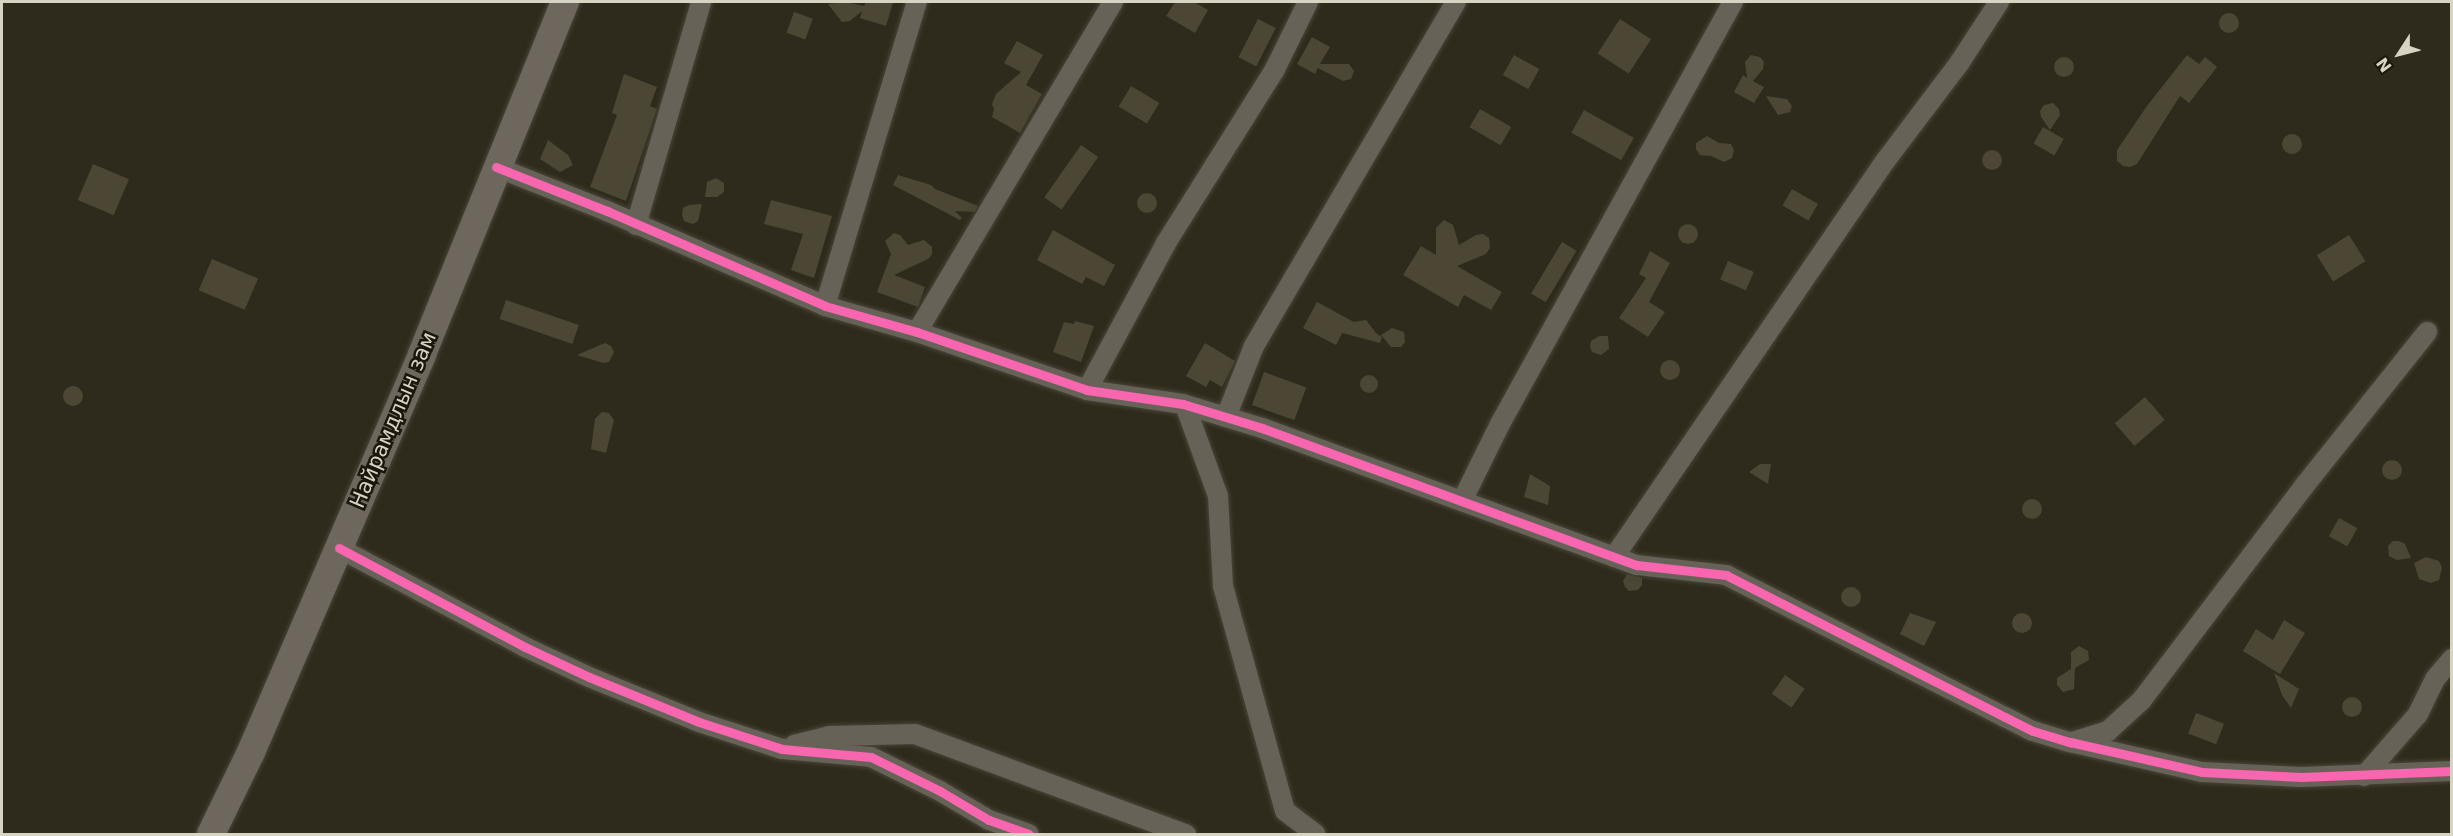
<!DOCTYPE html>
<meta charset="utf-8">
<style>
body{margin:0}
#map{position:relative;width:2453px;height:836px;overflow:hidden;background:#2f2b1c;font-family:"DejaVu Sans",sans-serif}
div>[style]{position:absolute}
.building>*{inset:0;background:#4c4734;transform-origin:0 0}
.round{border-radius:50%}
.roads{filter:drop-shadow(0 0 2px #484539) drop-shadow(0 0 2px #484539)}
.minor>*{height:20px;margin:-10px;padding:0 10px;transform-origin:10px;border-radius:10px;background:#666257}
.secondary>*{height:28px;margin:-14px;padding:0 14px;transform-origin:14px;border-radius:14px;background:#6d675d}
.cycleway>*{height:9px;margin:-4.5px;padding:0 4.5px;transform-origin:4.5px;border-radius:4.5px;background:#f766af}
span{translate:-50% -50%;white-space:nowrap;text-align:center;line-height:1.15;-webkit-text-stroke:5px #1b170c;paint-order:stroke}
.street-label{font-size:21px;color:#d8d4c4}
.frame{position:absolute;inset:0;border:3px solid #d8d4c4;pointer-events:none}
.north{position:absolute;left:2369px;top:24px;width:60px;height:60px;-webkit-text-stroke:4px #1b170c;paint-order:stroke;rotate:234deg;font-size:16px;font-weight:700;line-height:24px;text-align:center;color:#d8d4c4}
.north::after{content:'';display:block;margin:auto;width:21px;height:27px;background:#d8d4c4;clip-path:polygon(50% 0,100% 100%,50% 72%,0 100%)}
</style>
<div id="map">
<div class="building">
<i style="clip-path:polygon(846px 2px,864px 6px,866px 2px,893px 2px,886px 26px,860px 18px,862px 11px,850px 21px,842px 22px,828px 4px)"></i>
<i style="clip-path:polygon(1175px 2px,1194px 2px,1208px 10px,1195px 33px,1166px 16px)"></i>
<i style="left:794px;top:12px;width:20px;height:22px;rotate:20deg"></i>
<i class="round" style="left:2219px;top:13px;width:20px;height:20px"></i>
<i style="left:1258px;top:19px;width:20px;height:43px;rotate:27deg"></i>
<i style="left:1620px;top:19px;width:37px;height:41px;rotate:33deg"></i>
<i style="clip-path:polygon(1312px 37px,1330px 47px,1320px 64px,1349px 64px,1354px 71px,1351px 79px,1343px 81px,1318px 68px,1315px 74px,1297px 64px)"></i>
<i style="clip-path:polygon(1017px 41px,1043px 55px,1026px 85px,1042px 94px,1020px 133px,992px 117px,994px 109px,992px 104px,996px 94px,1021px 72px,1004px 63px)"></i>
<i style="left:1514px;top:55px;width:29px;height:23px;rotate:29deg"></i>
<i style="clip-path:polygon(1751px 55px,1760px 57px,1764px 62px,1763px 69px,1753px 81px,1764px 87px,1754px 103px,1734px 92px,1743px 75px,1747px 78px,1745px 62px)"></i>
<i style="clip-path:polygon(2187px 55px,2199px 64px,2205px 57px,2217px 67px,2189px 103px,2180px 96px,2137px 164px,2130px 167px,2123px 166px,2117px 161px,2117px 150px,2147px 106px)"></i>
<i class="round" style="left:2054px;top:57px;width:20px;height:20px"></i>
<i style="clip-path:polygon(624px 74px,657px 87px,650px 106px,657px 109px,626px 201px,590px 187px,617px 115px,612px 113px)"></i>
<i style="left:1131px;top:86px;width:33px;height:24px;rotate:31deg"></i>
<i style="clip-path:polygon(1766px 96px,1787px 99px,1792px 106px,1790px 112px,1778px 115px)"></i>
<i style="clip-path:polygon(2053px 103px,2059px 109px,2060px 115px,2050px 130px,2041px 117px,2040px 111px,2044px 105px)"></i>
<i style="left:1480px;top:109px;width:36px;height:21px;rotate:30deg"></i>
<i style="left:1584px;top:110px;width:57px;height:26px;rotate:29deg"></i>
<i style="left:2043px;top:127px;width:24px;height:19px;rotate:30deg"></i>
<i class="round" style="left:2282px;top:134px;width:20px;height:20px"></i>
<i style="clip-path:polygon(1707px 136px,1719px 143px,1731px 144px,1734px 150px,1732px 158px,1724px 162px,1711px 156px,1700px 155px,1696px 149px,1696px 143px)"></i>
<i style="clip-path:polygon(548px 140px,568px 155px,573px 165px,560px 172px,540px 159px)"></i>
<i style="left:1081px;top:145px;width:21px;height:64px;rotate:35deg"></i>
<i class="round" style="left:1982px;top:150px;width:20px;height:20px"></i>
<i style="left:93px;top:164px;width:39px;height:39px;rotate:23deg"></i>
<i style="clip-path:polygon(898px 175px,931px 185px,935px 189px,978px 206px,975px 212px,955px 211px,962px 218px,960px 220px,893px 185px)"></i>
<i style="clip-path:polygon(716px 178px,724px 183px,724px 192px,717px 197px,705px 197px,707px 182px)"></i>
<i style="left:1792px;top:189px;width:30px;height:19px;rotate:30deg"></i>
<i class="round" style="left:1137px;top:193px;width:20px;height:20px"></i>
<i style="clip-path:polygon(771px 200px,832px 216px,814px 278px,791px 270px,803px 234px,764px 224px)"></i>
<i style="clip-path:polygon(702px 204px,698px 221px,693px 224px,684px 221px,682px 215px,683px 208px,689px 205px)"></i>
<i style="clip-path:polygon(1444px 220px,1453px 225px,1459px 245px,1476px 235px,1483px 234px,1489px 238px,1490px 248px,1486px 254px,1457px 266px,1502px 292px,1491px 310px,1464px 295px,1458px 307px,1403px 275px,1421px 246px,1436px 255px,1436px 228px)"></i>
<i class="round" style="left:1678px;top:224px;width:20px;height:20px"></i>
<i style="clip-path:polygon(1053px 230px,1115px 265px,1104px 286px,1086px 277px,1082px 284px,1037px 260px)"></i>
<i style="clip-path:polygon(894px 233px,900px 235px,908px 245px,924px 240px,932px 247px,932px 254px,928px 259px,894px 275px,925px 287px,918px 307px,877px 292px,891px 254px,885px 241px)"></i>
<i style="left:2349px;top:235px;width:31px;height:38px;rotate:58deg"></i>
<i style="left:1562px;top:242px;width:17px;height:60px;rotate:31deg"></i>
<i style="clip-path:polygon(1650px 251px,1670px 263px,1649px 302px,1665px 312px,1648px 337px,1619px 318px,1646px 278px,1639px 274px)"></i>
<i style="left:212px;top:259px;width:50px;height:34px;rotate:23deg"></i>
<i style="left:1728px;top:261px;width:28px;height:20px;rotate:23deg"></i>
<i style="left:506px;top:300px;width:77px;height:20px;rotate:19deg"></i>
<i style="clip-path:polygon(1317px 302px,1354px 322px,1366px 320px,1376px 333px,1382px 337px,1380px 343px,1342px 333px,1336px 345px,1303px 328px)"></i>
<i style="clip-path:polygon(1075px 321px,1094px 326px,1081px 362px,1053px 352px,1064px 322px,1074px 324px)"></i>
<i style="clip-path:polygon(1392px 328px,1404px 332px,1405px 342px,1401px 347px,1391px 347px,1381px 335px)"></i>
<i style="clip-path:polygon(1599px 336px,1608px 336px,1609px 349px,1601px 355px,1592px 352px,1590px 347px,1591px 341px)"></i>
<i style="clip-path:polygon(605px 343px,611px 346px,614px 352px,609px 362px,603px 363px,577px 355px)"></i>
<i style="clip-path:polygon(1205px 343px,1235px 361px,1222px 387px,1210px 380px,1206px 387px,1186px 376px)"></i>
<i class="round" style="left:1660px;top:360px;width:20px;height:20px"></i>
<i style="left:1264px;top:372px;width:45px;height:35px;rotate:20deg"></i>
<i class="round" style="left:1360px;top:375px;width:18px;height:18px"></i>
<i class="round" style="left:63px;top:386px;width:20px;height:20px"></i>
<i style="left:2145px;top:397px;width:30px;height:40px;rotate:49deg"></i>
<i style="clip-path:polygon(602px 412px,609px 413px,614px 420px,606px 453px,591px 449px,595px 419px)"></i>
<i class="round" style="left:2382px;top:460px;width:20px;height:20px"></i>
<i style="clip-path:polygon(1760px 464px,1771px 464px,1768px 484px,1749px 472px)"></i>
<i style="clip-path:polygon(1530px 474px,1550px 486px,1548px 505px,1524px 497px)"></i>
<i class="round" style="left:2022px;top:499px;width:20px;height:20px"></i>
<i style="left:2339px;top:518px;width:21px;height:21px;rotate:29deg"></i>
<i style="clip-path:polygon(2393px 541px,2399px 541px,2405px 544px,2411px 558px,2397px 560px,2389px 556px,2388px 546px)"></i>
<i style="clip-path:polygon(2426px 557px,2439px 561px,2442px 568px,2439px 580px,2431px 583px,2419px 579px,2414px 563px)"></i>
<i style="clip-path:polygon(1627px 574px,1642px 578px,1642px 585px,1638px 590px,1629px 591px,1625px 587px,1623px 581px)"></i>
<i class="round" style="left:1841px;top:587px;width:20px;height:20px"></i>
<i style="clip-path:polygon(1910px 613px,1936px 622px,1924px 646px,1900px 634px)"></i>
<i class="round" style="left:2012px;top:613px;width:20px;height:20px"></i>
<i style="clip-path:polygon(2284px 620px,2305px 633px,2280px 674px,2243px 651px,2256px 629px,2273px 640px)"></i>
<i style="clip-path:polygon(2079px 646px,2088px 651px,2089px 660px,2075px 668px,2074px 689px,2063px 692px,2057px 685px,2057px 678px,2071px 669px,2071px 652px)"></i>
<i style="clip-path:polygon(2274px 673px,2299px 689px,2291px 708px,2282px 695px)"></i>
<i style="left:1785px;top:675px;width:24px;height:23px;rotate:35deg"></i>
<i class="round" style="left:2342px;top:697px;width:20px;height:20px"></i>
<i style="left:2196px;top:713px;width:30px;height:22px;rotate:21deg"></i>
</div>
<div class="roads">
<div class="minor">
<i style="left:496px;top:167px;width:119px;rotate:21.6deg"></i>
<i style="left:607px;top:211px;width:238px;rotate:23.5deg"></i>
<i style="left:825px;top:306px;width:96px;rotate:15.8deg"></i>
<i style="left:917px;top:332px;width:180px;rotate:18.8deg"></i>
<i style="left:1087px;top:390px;width:97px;rotate:8.3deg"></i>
<i style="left:1183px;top:404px;width:83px;rotate:16.9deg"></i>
<i style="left:1262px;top:428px;width:399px;rotate:20.1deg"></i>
<i style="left:1637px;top:565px;width:90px;rotate:6.4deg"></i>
<i style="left:1726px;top:575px;width:313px;rotate:27deg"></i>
<i style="left:2005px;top:717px;width:31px;rotate:27deg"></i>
<i style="left:2033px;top:731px;width:39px;rotate:17deg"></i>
<i style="left:2070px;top:742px;width:135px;rotate:12.8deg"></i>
<i style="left:2202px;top:772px;width:99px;rotate:2.9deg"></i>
<i style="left:2301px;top:777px;width:151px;rotate:-2.3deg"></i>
<i style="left:636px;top:225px;width:232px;rotate:-73.7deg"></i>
<i style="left:825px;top:306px;width:318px;rotate:-73.2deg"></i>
<i style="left:917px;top:332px;width:384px;rotate:-59.3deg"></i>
<i style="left:1087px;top:390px;width:167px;rotate:-61.7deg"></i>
<i style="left:1166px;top:243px;width:205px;rotate:-57.9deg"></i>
<i style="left:1275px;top:69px;width:75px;rotate:-63.8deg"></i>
<i style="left:1185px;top:405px;width:97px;rotate:70.1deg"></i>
<i style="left:1218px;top:496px;width:90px;rotate:86.8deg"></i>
<i style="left:1223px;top:586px;width:233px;rotate:74.6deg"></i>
<i style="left:1285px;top:811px;width:38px;rotate:37deg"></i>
<i style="left:1226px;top:417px;width:76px;rotate:-68.5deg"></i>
<i style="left:1254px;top:346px;width:399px;rotate:-59.6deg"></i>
<i style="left:1462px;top:501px;width:86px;rotate:-63.7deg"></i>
<i style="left:1500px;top:424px;width:482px;rotate:-61.1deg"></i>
<i style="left:339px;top:548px;width:211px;rotate:28deg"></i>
<i style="left:525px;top:647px;width:71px;rotate:25.1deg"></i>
<i style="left:589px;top:677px;width:119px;rotate:22.2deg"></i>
<i style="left:699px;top:722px;width:87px;rotate:18deg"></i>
<i style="left:782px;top:749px;width:89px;rotate:5.1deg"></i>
<i style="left:871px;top:757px;width:77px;rotate:26.2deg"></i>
<i style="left:940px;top:791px;width:57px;rotate:30.6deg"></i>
<i style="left:989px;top:820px;width:42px;rotate:19.3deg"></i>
<i style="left:1614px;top:557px;width:481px;rotate:-55.6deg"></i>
<i style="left:1886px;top:160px;width:123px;rotate:-52.9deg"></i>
<i style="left:1960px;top:62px;width:72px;rotate:-57deg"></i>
<i style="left:2072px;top:742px;width:38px;rotate:-17deg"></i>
<i style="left:2108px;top:731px;width:45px;rotate:-42.3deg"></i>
<i style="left:2141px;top:701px;width:271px;rotate:-52.8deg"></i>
<i style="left:2305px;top:485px;width:196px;rotate:-51.4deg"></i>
<i style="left:794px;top:745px;width:37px;rotate:-14deg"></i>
<i style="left:830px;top:736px;width:85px;rotate:-1.3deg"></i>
<i style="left:915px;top:734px;width:289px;rotate:20.3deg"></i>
<i style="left:2364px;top:776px;width:82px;rotate:-48.9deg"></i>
<i style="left:2418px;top:714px;width:39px;rotate:-64deg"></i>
<i style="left:2435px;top:679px;width:26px;rotate:-50deg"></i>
</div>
<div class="secondary">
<i style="left:211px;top:834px;width:91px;rotate:-64deg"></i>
<i style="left:251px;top:752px;width:433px;rotate:-66.7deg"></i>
<i style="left:422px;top:354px;width:380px;rotate:-67.9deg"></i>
</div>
</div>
<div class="cycleway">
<i style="left:496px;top:167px;width:119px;rotate:21.6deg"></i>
<i style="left:607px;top:211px;width:238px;rotate:23.5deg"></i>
<i style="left:825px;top:306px;width:96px;rotate:15.8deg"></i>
<i style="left:917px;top:332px;width:180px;rotate:18.8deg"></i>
<i style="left:1087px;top:390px;width:97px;rotate:8.3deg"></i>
<i style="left:1183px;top:404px;width:83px;rotate:16.9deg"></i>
<i style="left:1262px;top:428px;width:399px;rotate:20.1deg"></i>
<i style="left:1637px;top:565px;width:90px;rotate:6.4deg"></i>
<i style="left:1726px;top:575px;width:313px;rotate:27deg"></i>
<i style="left:2005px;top:717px;width:31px;rotate:27deg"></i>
<i style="left:2033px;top:731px;width:39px;rotate:17deg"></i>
<i style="left:2070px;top:742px;width:135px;rotate:12.8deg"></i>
<i style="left:2202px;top:772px;width:99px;rotate:2.9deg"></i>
<i style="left:2301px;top:777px;width:151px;rotate:-2.3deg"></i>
<i style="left:339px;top:548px;width:211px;rotate:28deg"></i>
<i style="left:525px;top:647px;width:71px;rotate:25.1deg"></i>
<i style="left:589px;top:677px;width:119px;rotate:22.2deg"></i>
<i style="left:699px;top:722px;width:87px;rotate:18deg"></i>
<i style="left:782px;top:749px;width:89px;rotate:5.1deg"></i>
<i style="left:871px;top:757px;width:77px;rotate:26.2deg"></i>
<i style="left:940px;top:791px;width:57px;rotate:30.6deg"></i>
<i style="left:989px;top:820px;width:42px;rotate:19.3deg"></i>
</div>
<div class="street-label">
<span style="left:393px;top:420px;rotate:-67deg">Найрамдлын зам</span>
</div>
<div class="frame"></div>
<div class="north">N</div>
</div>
